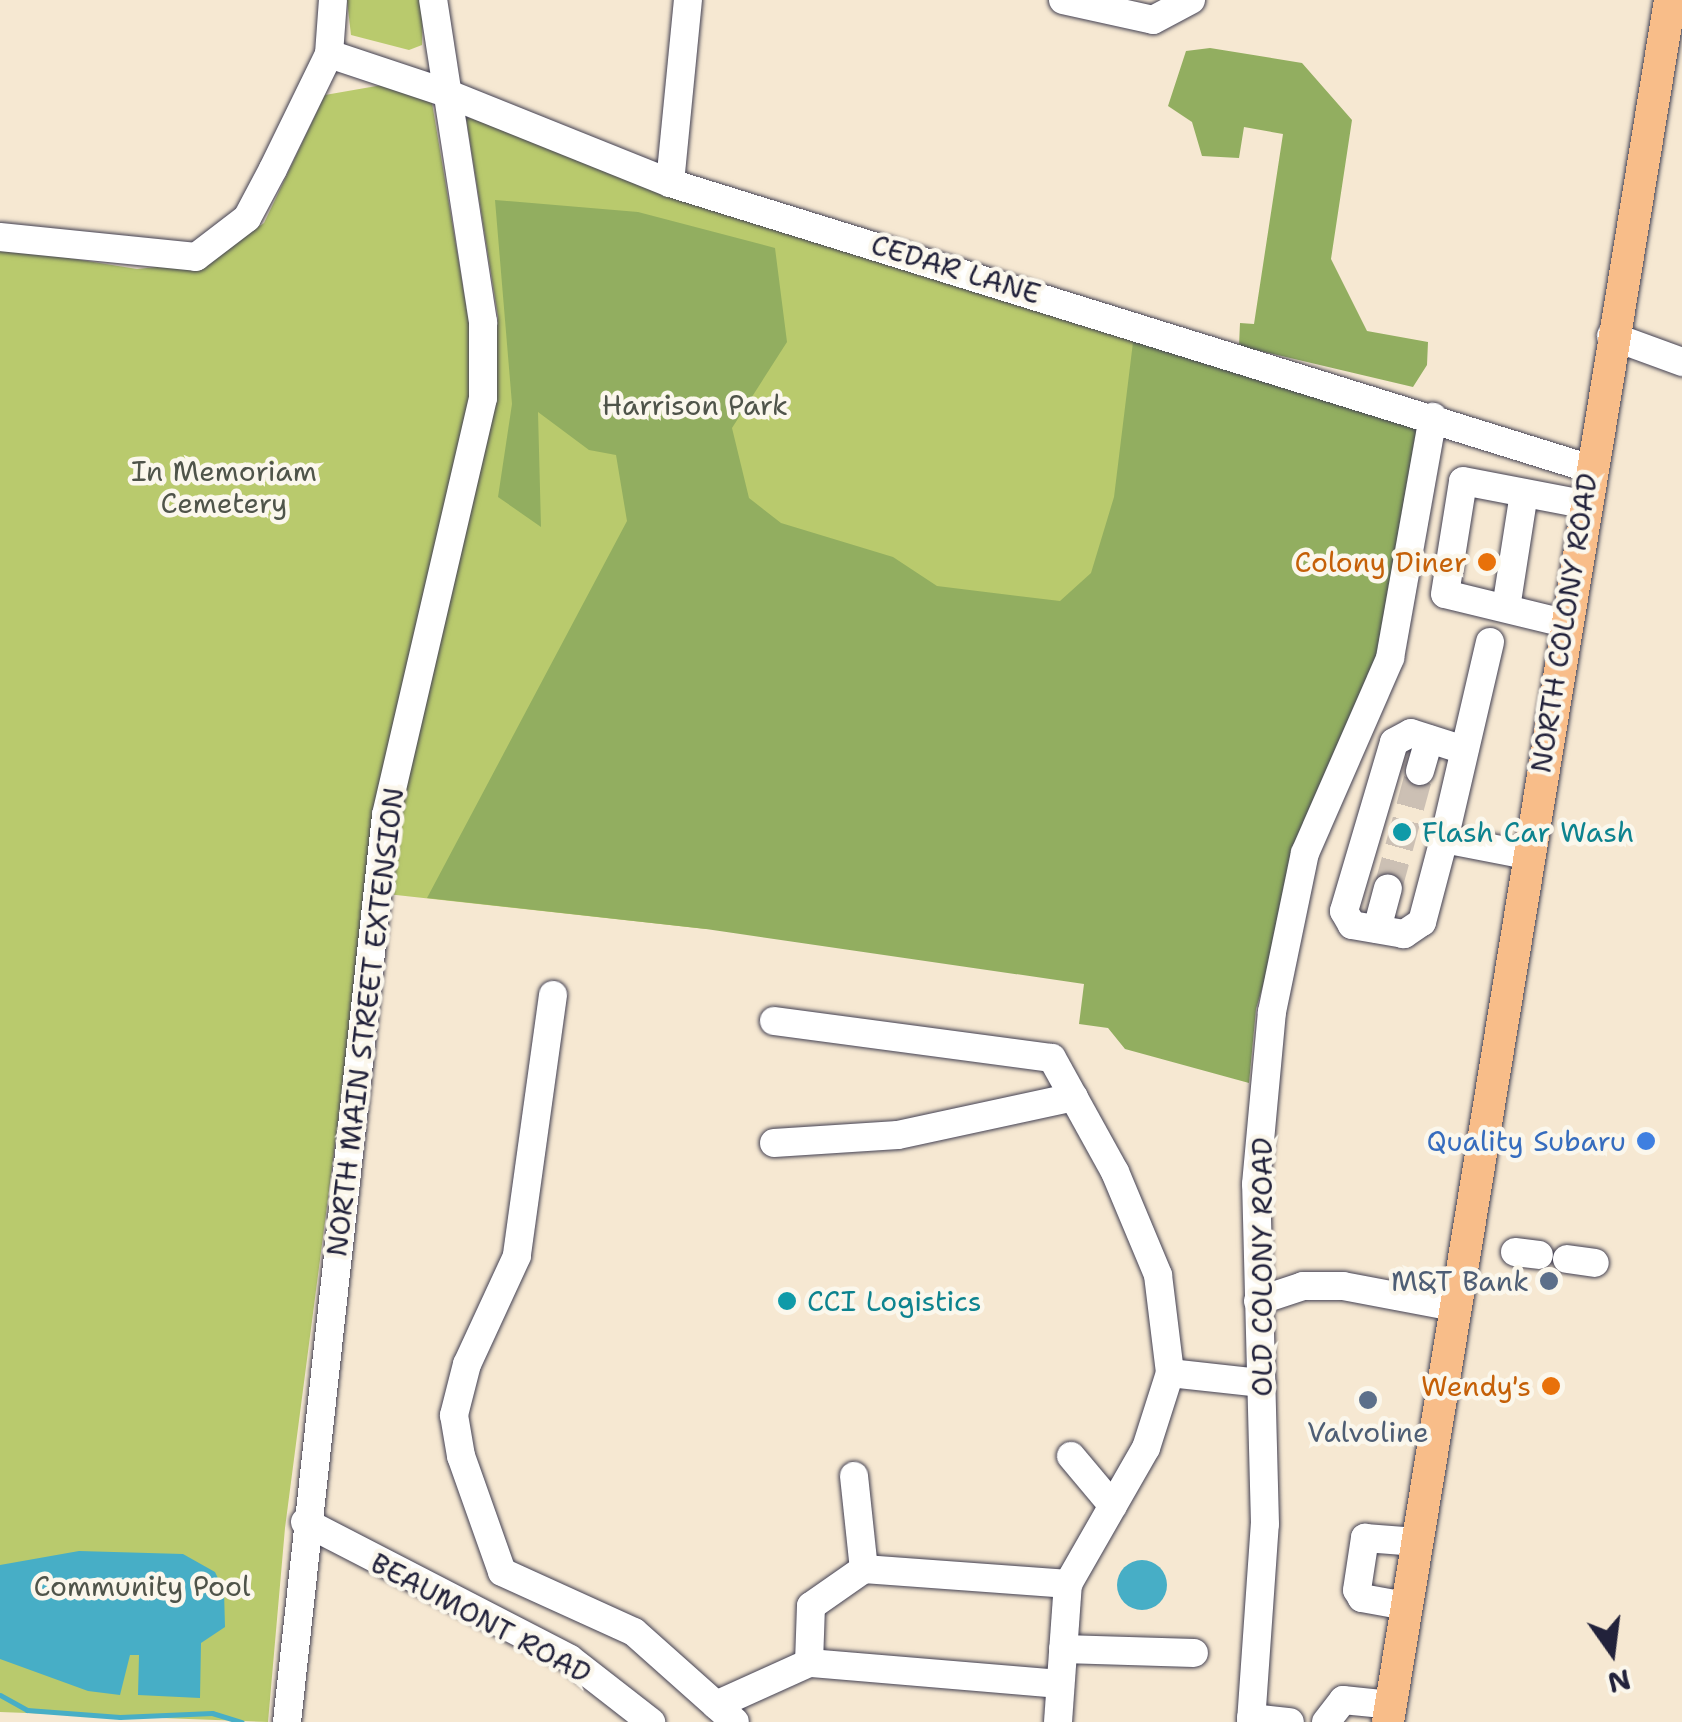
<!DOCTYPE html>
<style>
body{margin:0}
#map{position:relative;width:1682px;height:1722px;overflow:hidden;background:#f6e8d2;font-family:"Shantell Sans",sans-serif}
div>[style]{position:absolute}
.green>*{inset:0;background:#b9ca6d}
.forest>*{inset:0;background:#92ae60}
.water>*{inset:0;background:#47aec6}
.round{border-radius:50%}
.stream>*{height:5px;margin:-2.5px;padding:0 2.5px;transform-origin:2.5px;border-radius:2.5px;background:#47aec6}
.minor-tunnel>*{height:28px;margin-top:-14px;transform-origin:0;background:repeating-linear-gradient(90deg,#ccc0b4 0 28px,transparent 0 42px)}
.roads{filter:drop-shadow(0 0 2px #424052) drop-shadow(0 0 2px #424052)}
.minor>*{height:28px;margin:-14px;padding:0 14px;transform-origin:14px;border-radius:14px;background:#fff}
.major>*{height:32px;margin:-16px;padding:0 16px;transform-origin:16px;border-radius:16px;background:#f8bd89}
.dots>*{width:28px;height:28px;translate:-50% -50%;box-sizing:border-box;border:5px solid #fbf7ec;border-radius:50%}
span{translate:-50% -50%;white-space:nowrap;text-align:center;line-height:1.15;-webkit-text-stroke:9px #fbf7ec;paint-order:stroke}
.street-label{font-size:28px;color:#22223b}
.park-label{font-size:28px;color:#4f544a}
.food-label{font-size:28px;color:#c56008}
.right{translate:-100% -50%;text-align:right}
.culture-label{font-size:28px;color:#0d838f}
.left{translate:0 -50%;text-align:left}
.shop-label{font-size:28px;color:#366cbe}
.service-label{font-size:28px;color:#4e5e75}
.north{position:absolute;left:1562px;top:1602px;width:100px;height:100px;-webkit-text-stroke:8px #fbf7ec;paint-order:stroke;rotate:166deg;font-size:28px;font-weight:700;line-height:40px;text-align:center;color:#22223b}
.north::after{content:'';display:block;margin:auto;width:35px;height:45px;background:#22223b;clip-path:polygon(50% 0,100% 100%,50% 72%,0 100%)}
</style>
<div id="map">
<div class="green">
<i style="clip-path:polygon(347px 0,423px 0,422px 45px,409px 50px,351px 35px)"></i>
<i style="clip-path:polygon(388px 84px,432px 103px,477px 370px,376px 830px,285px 1528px,268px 1722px,0 1712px,0 247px,137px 269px,207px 262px,264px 223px,325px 95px)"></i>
<i style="clip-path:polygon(466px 117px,1420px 427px,706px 929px,387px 894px,408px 763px,492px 394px,498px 317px)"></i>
</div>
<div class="forest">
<i style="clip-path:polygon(1210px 48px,1302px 63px,1352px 120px,1331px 259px,1367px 331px,1428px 342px,1427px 365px,1413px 387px,1239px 346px,1240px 323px,1254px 324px,1283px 134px,1244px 127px,1239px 158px,1202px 156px,1192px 122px,1168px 106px,1186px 51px)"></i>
<i style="clip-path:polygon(495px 200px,638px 212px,775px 248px,787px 342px,732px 428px,749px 498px,781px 523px,893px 557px,937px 586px,1060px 601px,1091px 573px,1114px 497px,1134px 334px,1420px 427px,1377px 658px,1325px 774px,1256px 1009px,1249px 1083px,1125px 1049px,1108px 1028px,1079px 1024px,1084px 984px,706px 929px,427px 898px,627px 521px,616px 455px,589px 450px,538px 412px,541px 527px,498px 497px,512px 404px)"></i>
</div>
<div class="water">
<i style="clip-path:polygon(79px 1551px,183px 1554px,215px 1572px,224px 1591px,225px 1627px,201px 1643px,200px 1698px,138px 1695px,139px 1655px,130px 1655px,120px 1695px,88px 1691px,0 1659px,0 1565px)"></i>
<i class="round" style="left:1117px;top:1560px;width:50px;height:50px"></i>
</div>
<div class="stream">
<i style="left:0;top:1695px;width:31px;rotate:29deg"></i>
<i style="left:27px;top:1710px;width:93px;rotate:4.3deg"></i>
<i style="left:120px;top:1717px;width:92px;rotate:-2.5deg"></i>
<i style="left:212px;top:1713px;width:31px;rotate:17deg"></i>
</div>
<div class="minor-tunnel">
<i style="left:1388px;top:888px;width:121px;rotate:-74.7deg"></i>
</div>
<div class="roads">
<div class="minor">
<i style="left:1063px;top:0;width:92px;rotate:12.5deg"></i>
<i style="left:1153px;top:20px;width:43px;rotate:-27.8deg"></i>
<i style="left:329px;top:54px;width:123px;rotate:18.4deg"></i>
<i style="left:446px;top:93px;width:241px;rotate:21.9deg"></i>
<i style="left:670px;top:183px;width:961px;rotate:17.25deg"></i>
<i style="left:670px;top:183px;width:184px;rotate:-84.4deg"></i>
<i style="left:0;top:237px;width:197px;rotate:5.8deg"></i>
<i style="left:196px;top:257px;width:64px;rotate:-37.4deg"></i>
<i style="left:247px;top:218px;width:55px;rotate:-62deg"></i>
<i style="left:273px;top:169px;width:128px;rotate:-64deg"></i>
<i style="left:329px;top:54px;width:54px;rotate:-85.8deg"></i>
<i style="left:1611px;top:336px;width:76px;rotate:20.1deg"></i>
<i style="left:1506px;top:608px;width:116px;rotate:-81.1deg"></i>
<i style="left:1564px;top:623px;width:122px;rotate:-166.3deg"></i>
<i style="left:1445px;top:594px;width:114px;rotate:-80.9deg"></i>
<i style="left:1463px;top:481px;width:122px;rotate:10.9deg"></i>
<i style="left:1490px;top:642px;width:202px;rotate:103.1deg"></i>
<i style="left:1444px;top:839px;width:84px;rotate:11deg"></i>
<i style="left:1420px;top:771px;width:33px;rotate:-74deg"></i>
<i style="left:1444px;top:839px;width:86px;rotate:104.8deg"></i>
<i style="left:1422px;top:922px;width:22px;rotate:146deg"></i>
<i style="left:1404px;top:934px;width:53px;rotate:-170.2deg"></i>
<i style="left:1352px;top:925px;width:16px;rotate:-120deg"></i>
<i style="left:1344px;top:911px;width:176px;rotate:-73.5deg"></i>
<i style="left:1394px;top:742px;width:19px;rotate:-28deg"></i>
<i style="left:1411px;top:733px;width:56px;rotate:17.8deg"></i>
<i style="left:1377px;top:929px;width:42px;rotate:-75deg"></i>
<i style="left:553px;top:995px;width:263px;rotate:97.9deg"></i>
<i style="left:517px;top:1256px;width:119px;rotate:114.8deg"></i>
<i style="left:467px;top:1364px;width:53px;rotate:104.3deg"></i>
<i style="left:454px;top:1415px;width:42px;rotate:80.3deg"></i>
<i style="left:461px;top:1456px;width:123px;rotate:70.5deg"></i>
<i style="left:502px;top:1572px;width:145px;rotate:24.4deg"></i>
<i style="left:634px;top:1632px;width:135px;rotate:41.7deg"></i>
<i style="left:774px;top:1021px;width:280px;rotate:7.6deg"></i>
<i style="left:1052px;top:1058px;width:130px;rotate:61.1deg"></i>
<i style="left:1115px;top:1172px;width:112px;rotate:67.3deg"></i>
<i style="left:1158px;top:1275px;width:99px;rotate:83deg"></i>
<i style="left:774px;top:1143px;width:124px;rotate:-3.7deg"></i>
<i style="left:898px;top:1135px;width:180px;rotate:-12.2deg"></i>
<i style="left:1515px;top:1252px;width:24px;rotate:7deg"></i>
<i style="left:1567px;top:1259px;width:28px;rotate:8deg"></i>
<i style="left:1258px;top:1301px;width:47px;rotate:-18.4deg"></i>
<i style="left:1303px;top:1286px;width:40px"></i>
<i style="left:1343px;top:1286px;width:113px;rotate:10.7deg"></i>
<i style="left:1071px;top:1456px;width:65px;rotate:50deg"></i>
<i style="left:854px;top:1476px;width:94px;rotate:83.9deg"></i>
<i style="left:305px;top:1522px;width:298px;rotate:27.3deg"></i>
<i style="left:570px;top:1659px;width:103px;rotate:37.9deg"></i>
<i style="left:1406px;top:1606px;width:45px;rotate:-169.7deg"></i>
<i style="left:1362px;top:1598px;width:9px;rotate:-122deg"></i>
<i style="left:1357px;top:1590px;width:53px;rotate:-81.3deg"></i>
<i style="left:1365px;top:1538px;width:52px;rotate:4.4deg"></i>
<i style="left:1063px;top:1649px;width:131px;rotate:1.7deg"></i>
<i style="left:1060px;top:1684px;width:252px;rotate:-175.2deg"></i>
<i style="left:809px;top:1663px;width:57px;rotate:-88deg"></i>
<i style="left:811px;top:1606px;width:65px;rotate:-34.9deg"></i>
<i style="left:864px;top:1569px;width:205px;rotate:4.2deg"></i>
<i style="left:716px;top:1705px;width:102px;rotate:-24.3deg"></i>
<i style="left:1251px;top:1718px;width:39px;rotate:6deg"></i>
<i style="left:287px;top:1722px;width:912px;rotate:-83.77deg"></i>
<i style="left:386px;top:815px;width:428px;rotate:-76.9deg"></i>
<i style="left:483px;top:398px;width:76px;rotate:-90deg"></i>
<i style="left:483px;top:322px;width:326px;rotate:-98.8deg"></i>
<i style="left:1058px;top:1722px;width:138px;rotate:-85.9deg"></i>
<i style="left:1068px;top:1584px;width:157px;rotate:-60.2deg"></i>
<i style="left:1146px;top:1448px;width:79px;rotate:-72.3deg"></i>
<i style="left:1170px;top:1373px;width:92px;rotate:6.3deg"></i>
<i style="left:1251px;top:1722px;width:198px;rotate:-86deg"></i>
<i style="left:1265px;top:1524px;width:340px;rotate:-91.5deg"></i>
<i style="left:1256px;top:1184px;width:173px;rotate:-84.7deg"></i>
<i style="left:1272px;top:1012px;width:162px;rotate:-78.3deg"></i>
<i style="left:1305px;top:853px;width:213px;rotate:-66.4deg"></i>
<i style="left:1390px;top:658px;width:245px;rotate:-79.9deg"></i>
<i style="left:1326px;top:1722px;width:28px;rotate:-52deg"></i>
<i style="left:1343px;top:1700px;width:48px;rotate:5.9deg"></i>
</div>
<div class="major">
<i style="left:1388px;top:1722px;width:1745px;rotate:-80.7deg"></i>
</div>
</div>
<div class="dots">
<i style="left:1487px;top:562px;background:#e8710a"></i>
<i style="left:1402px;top:832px;background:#0f9aa8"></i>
<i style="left:1646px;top:1141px;background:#3f7fe0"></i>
<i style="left:1549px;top:1281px;background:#5c6f8a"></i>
<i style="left:787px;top:1301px;background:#0f9aa8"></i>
<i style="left:1551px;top:1386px;background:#e8710a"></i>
<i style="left:1368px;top:1400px;background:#5c6f8a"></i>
</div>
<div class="street-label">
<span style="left:956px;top:269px;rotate:17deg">CEDAR LANE</span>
<span style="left:1564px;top:623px;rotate:-81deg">NORTH COLONY ROAD</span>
<span style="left:365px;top:1022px;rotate:-83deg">NORTH MAIN STREET EXTENSION</span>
<span style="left:1262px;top:1267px;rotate:-90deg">OLD COLONY ROAD</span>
<span style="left:481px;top:1618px;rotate:28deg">BEAUMONT ROAD</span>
</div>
<div class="park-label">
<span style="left:695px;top:405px">Harrison Park</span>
<span style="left:224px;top:487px">In Memoriam<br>Cemetery</span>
<span style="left:142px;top:1586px">Community Pool</span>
</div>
<div class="food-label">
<span class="right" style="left:1467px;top:562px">Colony Diner</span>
<span class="right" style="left:1531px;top:1386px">Wendy's</span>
</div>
<div class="culture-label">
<span class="left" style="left:1422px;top:832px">Flash Car Wash</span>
<span class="left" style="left:807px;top:1301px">CCI Logistics</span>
</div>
<div class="shop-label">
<span class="right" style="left:1626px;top:1141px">Quality Subaru</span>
</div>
<div class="service-label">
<span class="right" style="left:1529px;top:1281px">M&amp;T Bank</span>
<span style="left:1368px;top:1432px">Valvoline</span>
</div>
<div class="north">N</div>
</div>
